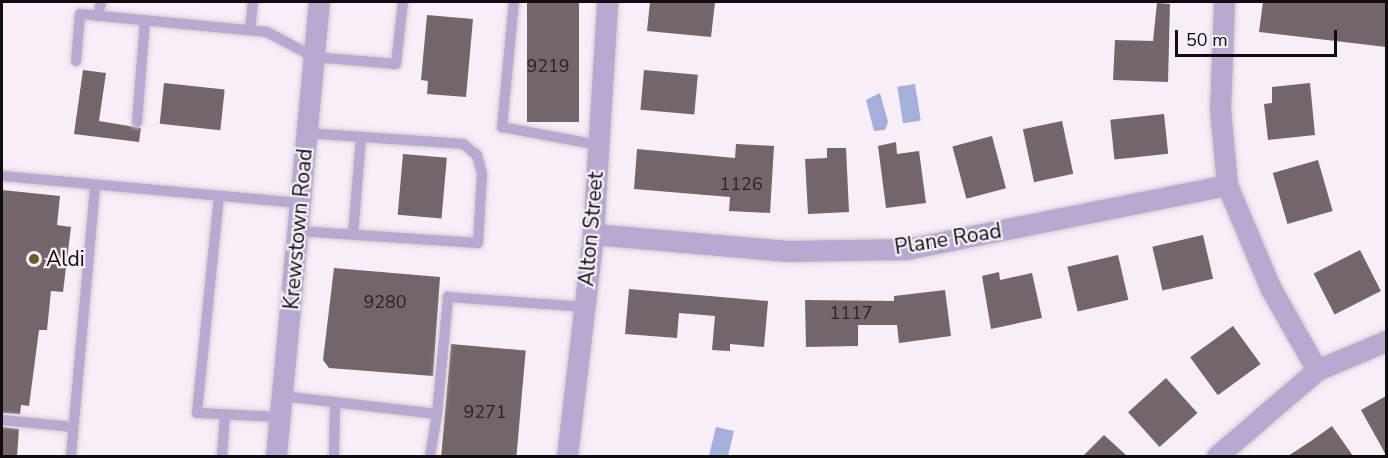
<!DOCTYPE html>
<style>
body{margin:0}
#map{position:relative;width:1388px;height:458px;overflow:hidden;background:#f8eef7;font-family:"Nunito Sans",sans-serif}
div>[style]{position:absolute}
.water>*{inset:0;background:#a4afdc;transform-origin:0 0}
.building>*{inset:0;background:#73666a;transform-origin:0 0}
.roads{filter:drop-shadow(0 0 2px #d3cad2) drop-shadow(0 0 2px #d3cad2)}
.lane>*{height:10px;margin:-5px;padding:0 5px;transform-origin:5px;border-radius:5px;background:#b7a9d0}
.street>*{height:21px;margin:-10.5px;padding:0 10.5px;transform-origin:10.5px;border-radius:10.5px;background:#b7a9d0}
.dots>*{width:16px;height:16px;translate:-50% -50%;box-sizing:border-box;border:3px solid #f8eef7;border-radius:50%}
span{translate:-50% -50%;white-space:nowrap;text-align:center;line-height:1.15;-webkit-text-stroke:4.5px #f8eef7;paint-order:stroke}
.number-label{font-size:18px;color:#292326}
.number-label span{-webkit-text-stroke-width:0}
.street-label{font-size:21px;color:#100d10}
.poi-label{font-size:21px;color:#100d10}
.left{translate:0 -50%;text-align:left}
.frame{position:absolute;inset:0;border:3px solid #100d10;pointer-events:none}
.scale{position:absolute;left:1175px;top:30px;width:162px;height:27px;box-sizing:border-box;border:3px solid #100d10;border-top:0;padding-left:8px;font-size:18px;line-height:21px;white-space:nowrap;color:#100d10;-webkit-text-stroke:4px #f8eef7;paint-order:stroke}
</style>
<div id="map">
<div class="water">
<i style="left:915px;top:84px;width:37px;height:18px;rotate:81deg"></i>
<i style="clip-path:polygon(880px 93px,888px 122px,885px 130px,874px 131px,866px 100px)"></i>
<i style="clip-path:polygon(716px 427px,734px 431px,728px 456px,709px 456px)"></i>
</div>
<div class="building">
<i style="left:527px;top:2px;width:52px;height:120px"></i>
<i style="clip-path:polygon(650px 2px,715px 2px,711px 37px,647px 31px)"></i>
<i style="clip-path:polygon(1263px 2px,1386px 2px,1386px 47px,1259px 32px)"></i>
<i style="clip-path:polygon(1157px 3px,1170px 4px,1168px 82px,1113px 80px,1115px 40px,1153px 41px)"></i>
<i style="clip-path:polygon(427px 15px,473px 19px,466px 97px,427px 94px,428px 81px,421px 80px)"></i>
<i style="clip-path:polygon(83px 70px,106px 73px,99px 121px,141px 128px,139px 142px,74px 134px)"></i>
<i style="left:644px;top:70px;width:54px;height:40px;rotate:5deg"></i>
<i style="left:164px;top:83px;width:61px;height:41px;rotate:6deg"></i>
<i style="clip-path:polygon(1310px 83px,1315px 135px,1268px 140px,1264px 104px,1272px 103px,1272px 87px)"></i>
<i style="left:1164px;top:114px;width:40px;height:54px;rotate:84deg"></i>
<i style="left:1062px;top:121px;width:54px;height:40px;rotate:78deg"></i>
<i style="left:992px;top:136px;width:54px;height:41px;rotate:75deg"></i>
<i style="clip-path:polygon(896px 142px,897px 154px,919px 151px,926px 203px,886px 208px,878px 146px)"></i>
<i style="clip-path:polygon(736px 144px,774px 146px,770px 213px,729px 211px,730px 197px,634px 189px,637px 149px,735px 158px)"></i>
<i style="clip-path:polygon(827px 148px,846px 148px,849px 212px,808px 214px,805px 159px,827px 158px)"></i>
<i style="left:403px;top:154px;width:44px;height:61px;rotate:5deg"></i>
<i style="left:1318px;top:160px;width:53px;height:47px;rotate:74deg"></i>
<i style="clip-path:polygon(2px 190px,60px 196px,57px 225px,71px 227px,63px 292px,51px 291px,47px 330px,39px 330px,29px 406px,21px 405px,20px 414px,2px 413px)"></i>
<i style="left:1203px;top:235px;width:45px;height:52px;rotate:77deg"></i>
<i style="left:1360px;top:250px;width:46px;height:52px;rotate:63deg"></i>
<i style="left:1118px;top:255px;width:46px;height:52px;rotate:77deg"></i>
<i style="clip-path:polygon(334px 268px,440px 277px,433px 376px,329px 368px,323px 360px)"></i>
<i style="clip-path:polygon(999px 272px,1000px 280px,1032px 273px,1042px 318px,991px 329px,982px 276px)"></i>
<i style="clip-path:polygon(629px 289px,768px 301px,764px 347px,730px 344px,730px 351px,712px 350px,715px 316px,679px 313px,677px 338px,625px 334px)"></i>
<i style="clip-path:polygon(945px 290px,951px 336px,899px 343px,897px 325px,858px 325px,858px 346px,806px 347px,805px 300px,894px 301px,894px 296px)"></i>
<i style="left:1233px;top:326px;width:47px;height:53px;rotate:54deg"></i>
<i style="left:451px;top:344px;width:75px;height:112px;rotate:5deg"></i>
<i style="left:1166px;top:378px;width:47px;height:51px;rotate:48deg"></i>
<i style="clip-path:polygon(1386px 396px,1386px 455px,1361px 410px)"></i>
<i style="clip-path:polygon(1332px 426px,1353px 456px,1288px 456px,1311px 441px)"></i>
<i style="clip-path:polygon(2px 427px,19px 429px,17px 456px,2px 456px)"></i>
<i style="clip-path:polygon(1104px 435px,1127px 456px,1083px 456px)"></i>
</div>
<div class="roads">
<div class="lane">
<i style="left:514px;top:2px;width:126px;rotate:95.5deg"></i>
<i style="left:502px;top:127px;width:98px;rotate:10.6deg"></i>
<i style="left:98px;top:16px;width:14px;rotate:-78deg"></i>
<i style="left:250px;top:30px;width:28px;rotate:-84deg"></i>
<i style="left:76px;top:61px;width:47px;rotate:-85.1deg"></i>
<i style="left:80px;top:14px;width:188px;rotate:5.5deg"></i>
<i style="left:267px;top:32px;width:53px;rotate:28deg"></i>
<i style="left:314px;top:57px;width:82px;rotate:4.9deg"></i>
<i style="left:396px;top:64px;width:62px;rotate:-83.6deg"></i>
<i style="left:137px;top:122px;width:102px;rotate:-85.5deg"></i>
<i style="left:2px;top:176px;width:299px;rotate:5.2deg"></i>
<i style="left:219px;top:196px;width:218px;rotate:95.8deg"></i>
<i style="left:197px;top:413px;width:83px;rotate:2.8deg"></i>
<i style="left:297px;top:231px;width:181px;rotate:3.8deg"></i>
<i style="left:478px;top:243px;width:69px;rotate:-86.7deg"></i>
<i style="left:482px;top:174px;width:20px;rotate:-105deg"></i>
<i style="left:477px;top:155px;width:18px;rotate:-142deg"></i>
<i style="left:463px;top:144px;width:157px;rotate:-176deg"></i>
<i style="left:353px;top:235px;width:98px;rotate:-85.3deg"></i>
<i style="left:282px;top:396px;width:156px;rotate:6.6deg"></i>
<i style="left:437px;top:414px;width:43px;rotate:99.5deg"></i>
<i style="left:437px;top:414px;width:118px;rotate:-84.6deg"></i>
<i style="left:448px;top:297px;width:136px;rotate:4.2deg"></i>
<i style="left:2px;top:420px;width:71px;rotate:5.6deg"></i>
<i style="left:71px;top:456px;width:272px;rotate:-84.9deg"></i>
<i style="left:222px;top:456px;width:41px;rotate:-85.8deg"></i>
<i style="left:334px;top:456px;width:54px;rotate:-88.9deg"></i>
</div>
<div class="street">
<i style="left:1224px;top:2px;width:107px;rotate:92.1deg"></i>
<i style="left:1220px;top:109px;width:76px;rotate:84.7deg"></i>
<i style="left:1227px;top:185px;width:113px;rotate:67.1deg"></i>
<i style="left:1271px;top:289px;width:93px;rotate:60.4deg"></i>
<i style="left:593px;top:234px;width:195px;rotate:5deg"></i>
<i style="left:787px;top:251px;width:120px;rotate:-1deg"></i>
<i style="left:907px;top:249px;width:326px;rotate:-11.3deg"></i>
<i style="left:276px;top:456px;width:456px;rotate:-84.6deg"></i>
<i style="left:567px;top:456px;width:224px;rotate:-83.3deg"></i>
<i style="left:593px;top:234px;width:232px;rotate:-86.5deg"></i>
<i style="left:1217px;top:456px;width:132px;rotate:-40.7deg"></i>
<i style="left:1317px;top:370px;width:75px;rotate:-22.8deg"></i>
</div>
</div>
<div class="dots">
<i style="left:34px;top:259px;background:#615e2b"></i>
</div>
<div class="number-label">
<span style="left:548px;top:66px">9219</span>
<span style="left:741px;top:184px">1126</span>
<span style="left:385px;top:302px">9280</span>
<span style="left:851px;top:313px">1117</span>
<span style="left:485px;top:412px">9271</span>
</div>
<div class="street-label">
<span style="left:298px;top:229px;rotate:-85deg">Krewstown Road</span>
<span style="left:591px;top:229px;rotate:-85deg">Alton Street</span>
<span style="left:948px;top:239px;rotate:-9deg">Plane Road</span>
</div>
<div class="poi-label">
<span class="left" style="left:46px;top:259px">Aldi</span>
</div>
<div class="frame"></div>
<div class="scale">50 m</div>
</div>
